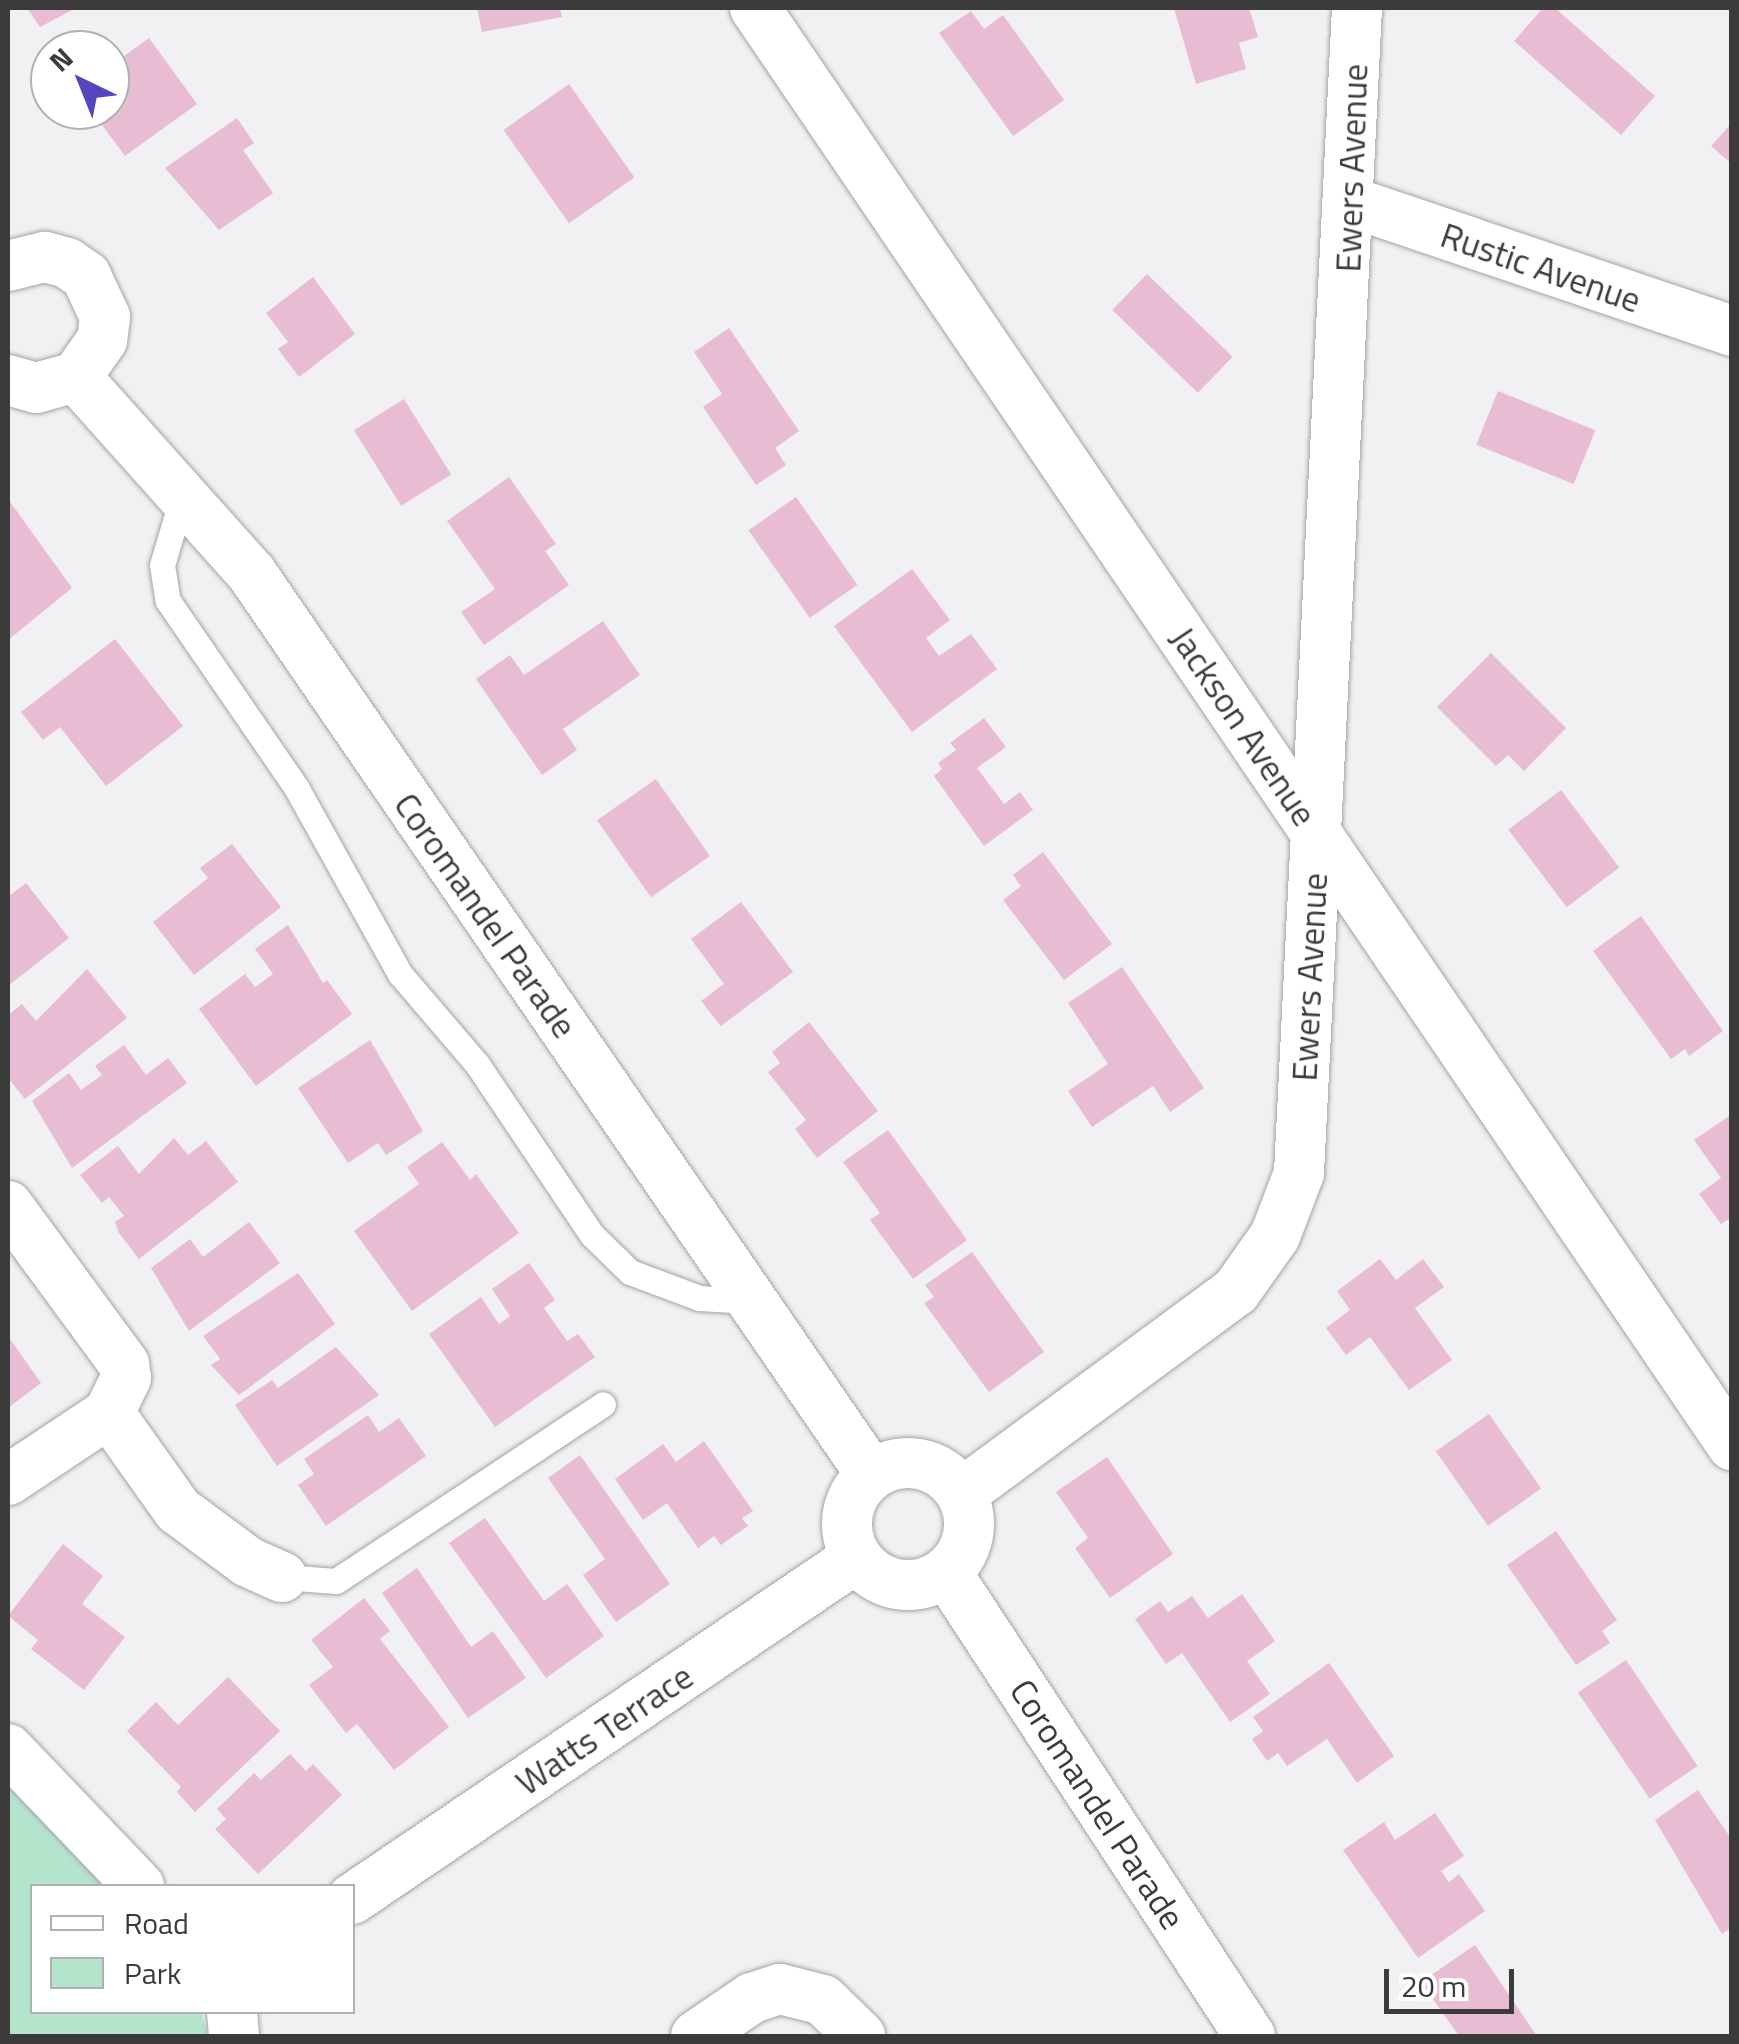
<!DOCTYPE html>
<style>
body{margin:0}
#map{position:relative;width:1739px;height:2044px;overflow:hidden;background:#f1f1f3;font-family:"Titillium Web",sans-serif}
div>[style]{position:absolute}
.green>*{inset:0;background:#b5e4cd}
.building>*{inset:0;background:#e8bcd2;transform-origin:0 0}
.roads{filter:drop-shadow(0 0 2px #a3a4a6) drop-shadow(0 0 2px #a3a4a6)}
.service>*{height:25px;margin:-12.5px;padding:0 12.5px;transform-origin:12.5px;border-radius:12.5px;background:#fff}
.minor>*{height:50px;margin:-25px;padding:0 25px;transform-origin:25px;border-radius:25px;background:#fff}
.minor>.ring{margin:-25px;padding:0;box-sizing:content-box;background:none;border:50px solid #fff;border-radius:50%}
span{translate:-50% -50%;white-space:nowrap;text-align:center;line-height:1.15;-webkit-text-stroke:8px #feffff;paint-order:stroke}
.street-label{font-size:35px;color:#3b3b3c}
.frame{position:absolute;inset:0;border:10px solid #3b3b3c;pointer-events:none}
.legend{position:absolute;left:30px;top:1884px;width:325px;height:130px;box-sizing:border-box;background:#feffff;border:2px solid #b0b1b1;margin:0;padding:12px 18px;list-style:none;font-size:30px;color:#3b3b3c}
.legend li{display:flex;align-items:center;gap:20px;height:50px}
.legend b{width:50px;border:2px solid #b0b1b1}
.north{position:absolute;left:30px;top:30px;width:100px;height:100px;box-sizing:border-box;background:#feffff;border:2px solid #b0b1b1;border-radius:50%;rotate:317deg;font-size:28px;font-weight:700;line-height:40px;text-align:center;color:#3b3b3c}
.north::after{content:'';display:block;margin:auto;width:35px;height:45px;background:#5347bf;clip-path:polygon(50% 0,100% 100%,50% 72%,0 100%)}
.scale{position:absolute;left:1384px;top:1969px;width:130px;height:45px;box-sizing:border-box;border:5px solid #3b3b3c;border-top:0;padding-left:12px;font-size:30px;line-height:35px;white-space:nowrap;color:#3b3b3c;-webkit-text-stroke:8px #feffff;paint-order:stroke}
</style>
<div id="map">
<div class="green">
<i style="clip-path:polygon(8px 1787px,110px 1886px,32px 1886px,32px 2012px,201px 2012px,208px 2036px,8px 2036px)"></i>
</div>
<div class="building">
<i style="clip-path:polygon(27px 8px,76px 8px,40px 27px)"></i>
<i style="clip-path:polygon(477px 8px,560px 8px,562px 17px,482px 32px)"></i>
<i style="clip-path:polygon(1174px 8px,1249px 8px,1258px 37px,1239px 43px,1246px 69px,1196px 84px)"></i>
<i style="clip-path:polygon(1543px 8px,1555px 8px,1655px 96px,1621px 135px,1514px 41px)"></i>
<i style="clip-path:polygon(971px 11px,984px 29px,1003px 15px,1064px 100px,1013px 136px,939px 33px)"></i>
<i style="clip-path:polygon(149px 38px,197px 104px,125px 156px,91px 110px,110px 110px,110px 66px)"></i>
<i style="left:569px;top:84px;width:114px;height:80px;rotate:55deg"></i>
<i style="clip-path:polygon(237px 118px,254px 143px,243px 150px,273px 193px,219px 230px,165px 168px)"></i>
<i style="clip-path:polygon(1732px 123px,1732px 164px,1711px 146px)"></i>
<i style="left:1147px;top:274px;width:119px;height:50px;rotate:44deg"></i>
<i style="clip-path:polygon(313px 277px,355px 334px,299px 377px,278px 349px,288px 342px,266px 313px)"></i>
<i style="clip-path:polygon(729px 328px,799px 431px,775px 448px,786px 465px,756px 485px,703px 407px,722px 394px,694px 352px)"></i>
<i style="left:1498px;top:391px;width:105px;height:58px;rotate:22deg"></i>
<i style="left:404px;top:399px;width:89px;height:59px;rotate:58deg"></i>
<i style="clip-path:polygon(509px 477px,556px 544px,545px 551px,569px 585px,484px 645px,461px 612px,495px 589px,447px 521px)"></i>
<i style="left:796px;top:497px;width:107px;height:58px;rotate:55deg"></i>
<i style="clip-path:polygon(8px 499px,72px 588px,8px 640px)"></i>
<i style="clip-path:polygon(912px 569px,950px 620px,926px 638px,939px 656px,971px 634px,997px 669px,912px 732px,834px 626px)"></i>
<i style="clip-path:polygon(603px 621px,640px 675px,563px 729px,577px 750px,542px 775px,476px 679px,510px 655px,524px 675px)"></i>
<i style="clip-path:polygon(115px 639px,183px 726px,106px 786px,60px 727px,43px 740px,21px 712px)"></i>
<i style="clip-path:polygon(1491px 653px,1566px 728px,1524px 771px,1508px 755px,1496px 766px,1437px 707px)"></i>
<i style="clip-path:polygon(984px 718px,1006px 747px,977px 768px,1004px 804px,1020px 792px,1033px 810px,984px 846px,934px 776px,942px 769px,938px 763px,956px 750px,950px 743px)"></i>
<i style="left:656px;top:779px;width:94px;height:72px;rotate:55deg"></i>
<i style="left:1561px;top:790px;width:97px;height:66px;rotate:53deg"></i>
<i style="clip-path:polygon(232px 844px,281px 907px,194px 975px,153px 922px,208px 878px,200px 868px)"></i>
<i style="clip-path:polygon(1043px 852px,1112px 944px,1064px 980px,1003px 900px,1021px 886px,1013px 875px)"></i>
<i style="clip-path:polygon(26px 883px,69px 938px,8px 986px,8px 897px)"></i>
<i style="clip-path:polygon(741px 902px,793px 972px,721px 1026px,701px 1001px,724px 984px,691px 939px)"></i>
<i style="clip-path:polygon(1641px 916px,1723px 1031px,1689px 1056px,1685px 1049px,1671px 1059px,1593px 951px)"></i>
<i style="clip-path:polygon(288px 925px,323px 983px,327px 980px,352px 1014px,256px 1086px,199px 1009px,245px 974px,255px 987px,273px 974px,255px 949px)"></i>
<i style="clip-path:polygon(1122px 967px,1204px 1088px,1170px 1112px,1153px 1086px,1092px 1127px,1068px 1091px,1108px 1064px,1068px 1003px)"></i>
<i style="clip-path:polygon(87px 969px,127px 1018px,25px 1099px,8px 1078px,8px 1015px,22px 1004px,36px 1021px)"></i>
<i style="clip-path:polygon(809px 1022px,878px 1111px,817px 1158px,795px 1129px,806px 1120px,768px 1072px,780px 1063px,772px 1052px)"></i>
<i style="clip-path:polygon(370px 1040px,423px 1131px,386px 1155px,378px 1143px,348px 1163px,298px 1088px)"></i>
<i style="clip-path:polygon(124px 1045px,146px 1075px,168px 1058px,187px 1083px,72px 1168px,32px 1101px,69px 1073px,81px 1090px,102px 1075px,95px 1066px)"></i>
<i style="clip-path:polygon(1732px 1114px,1732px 1217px,1721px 1224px,1699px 1194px,1721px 1178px,1694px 1140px)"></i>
<i style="clip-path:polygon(888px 1130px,967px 1240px,913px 1279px,870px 1220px,880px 1213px,843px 1162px)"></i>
<i style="clip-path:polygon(174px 1138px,188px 1155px,206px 1141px,238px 1182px,139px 1259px,119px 1233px,115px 1222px,124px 1216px,109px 1197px,102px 1203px,80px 1175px,118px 1146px,139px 1174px)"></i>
<i style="clip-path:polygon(442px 1142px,470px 1180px,476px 1174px,519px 1233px,412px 1311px,354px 1231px,419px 1184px,407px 1167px)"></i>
<i style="clip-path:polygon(249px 1222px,280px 1263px,189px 1331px,151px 1268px,190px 1239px,203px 1257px)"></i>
<i style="clip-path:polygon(972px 1252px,1044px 1352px,989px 1392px,924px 1303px,934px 1297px,925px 1285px)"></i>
<i style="clip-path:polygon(1380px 1259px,1396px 1280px,1423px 1259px,1444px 1287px,1415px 1308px,1452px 1360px,1409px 1390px,1370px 1337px,1346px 1355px,1326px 1328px,1350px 1310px,1337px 1291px)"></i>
<i style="clip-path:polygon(529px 1263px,555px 1300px,544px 1308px,567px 1341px,578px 1334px,595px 1357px,495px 1427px,429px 1334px,481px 1297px,499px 1324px,510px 1316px,492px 1289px)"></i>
<i style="clip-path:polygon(298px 1273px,335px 1324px,239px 1395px,211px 1365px,220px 1359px,203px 1336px)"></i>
<i style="clip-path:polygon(8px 1336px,41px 1383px,8px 1408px)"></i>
<i style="clip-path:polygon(336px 1347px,379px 1395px,277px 1466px,235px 1405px,272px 1380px,278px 1388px)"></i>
<i style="left:1489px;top:1414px;width:91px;height:65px;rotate:55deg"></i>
<i style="clip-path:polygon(368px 1415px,379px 1432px,399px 1418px,426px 1456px,326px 1526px,298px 1485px,314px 1474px,304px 1459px)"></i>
<i style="clip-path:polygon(704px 1441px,753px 1511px,742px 1518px,748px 1526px,721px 1545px,714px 1536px,698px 1548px,667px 1503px,643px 1520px,615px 1479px,663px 1444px,676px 1462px)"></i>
<i style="clip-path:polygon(580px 1455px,670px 1584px,616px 1622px,583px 1575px,605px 1559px,548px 1478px)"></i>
<i style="clip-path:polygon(1107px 1457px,1173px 1554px,1110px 1598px,1075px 1548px,1088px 1538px,1056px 1492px)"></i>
<i style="clip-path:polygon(485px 1518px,544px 1601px,567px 1584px,604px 1636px,546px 1678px,449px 1543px)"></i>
<i style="clip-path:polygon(1556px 1531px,1617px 1620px,1602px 1631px,1610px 1643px,1576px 1665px,1507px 1565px)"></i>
<i style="clip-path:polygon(63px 1544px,103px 1576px,82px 1604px,125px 1637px,84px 1690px,31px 1649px,38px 1640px,8px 1616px)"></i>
<i style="clip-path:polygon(417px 1568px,471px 1647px,493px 1631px,526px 1678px,468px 1718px,382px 1593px)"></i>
<i style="clip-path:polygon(1242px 1594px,1275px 1641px,1247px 1661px,1270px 1694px,1230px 1722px,1182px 1653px,1166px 1664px,1135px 1619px,1160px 1601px,1168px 1612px,1192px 1596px,1208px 1618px)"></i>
<i style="clip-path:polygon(364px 1598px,390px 1631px,380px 1639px,449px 1727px,394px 1770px,357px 1724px,346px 1733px,309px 1685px,333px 1667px,311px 1640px)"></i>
<i style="left:1626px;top:1660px;width:128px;height:58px;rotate:56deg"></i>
<i style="clip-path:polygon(1329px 1663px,1394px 1756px,1357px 1783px,1327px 1739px,1287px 1766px,1278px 1753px,1267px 1761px,1252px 1739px,1263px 1731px,1253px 1717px)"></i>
<i style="clip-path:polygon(228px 1677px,280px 1731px,195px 1812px,177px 1792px,181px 1787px,127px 1731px,156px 1702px,178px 1725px)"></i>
<i style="clip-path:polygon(290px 1754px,306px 1771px,313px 1764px,342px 1795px,258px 1874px,215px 1829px,226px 1819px,217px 1809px,254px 1773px,261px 1780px)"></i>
<i style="clip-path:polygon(1698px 1790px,1732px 1840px,1732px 1927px,1722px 1934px,1655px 1820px)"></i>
<i style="clip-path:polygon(1435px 1813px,1464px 1856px,1441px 1871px,1449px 1882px,1459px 1874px,1485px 1911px,1418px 1958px,1343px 1850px,1384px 1822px,1395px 1840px)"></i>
<i style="clip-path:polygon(1475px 1945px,1537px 2036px,1459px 2036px,1421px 1982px)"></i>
</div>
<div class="roads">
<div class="service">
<i style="left:182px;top:498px;width:70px;rotate:106.6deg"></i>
<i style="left:162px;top:565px;width:36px;rotate:81deg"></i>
<i style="left:168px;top:601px;width:228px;rotate:55.5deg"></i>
<i style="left:297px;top:789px;width:212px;rotate:60.9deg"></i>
<i style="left:400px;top:974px;width:118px;rotate:49.5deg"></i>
<i style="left:477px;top:1064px;width:206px;rotate:56.1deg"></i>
<i style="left:592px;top:1235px;width:53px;rotate:44.2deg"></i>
<i style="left:630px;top:1272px;width:74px;rotate:20.6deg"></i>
<i style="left:699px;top:1298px;width:52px;rotate:3.3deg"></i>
<i style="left:282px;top:1577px;width:54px;rotate:4.2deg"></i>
<i style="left:336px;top:1581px;width:320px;rotate:-33.5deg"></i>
</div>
<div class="minor">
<i style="left:755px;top:8px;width:1738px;rotate:55.79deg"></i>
<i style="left:1351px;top:202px;width:402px;rotate:18.7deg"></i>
<i style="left:8px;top:266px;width:38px;rotate:-14deg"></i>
<i style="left:45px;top:257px;width:23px;rotate:15deg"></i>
<i style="left:67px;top:263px;width:23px;rotate:34deg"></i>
<i style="left:86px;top:276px;width:45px;rotate:65.1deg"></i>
<i style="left:105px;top:317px;width:23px;rotate:97deg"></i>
<i style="left:102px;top:340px;width:45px;rotate:125.1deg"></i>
<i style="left:76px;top:377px;width:41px;rotate:164.6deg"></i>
<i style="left:36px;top:388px;width:29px;rotate:-164deg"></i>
<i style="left:76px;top:377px;width:264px;rotate:48.2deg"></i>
<i style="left:252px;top:574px;width:1092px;rotate:55.48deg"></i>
<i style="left:8px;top:1206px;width:196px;rotate:53.7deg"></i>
<i style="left:124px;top:1364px;width:14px;rotate:82deg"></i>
<i style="left:126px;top:1378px;width:39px;rotate:116deg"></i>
<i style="left:109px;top:1413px;width:121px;rotate:146.4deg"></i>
<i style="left:109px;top:1413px;width:119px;rotate:54.6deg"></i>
<i style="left:178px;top:1510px;width:87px;rotate:36.6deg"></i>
<i style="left:248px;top:1562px;width:37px;rotate:24deg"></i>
<i class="ring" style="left:847px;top:1463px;width:72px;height:72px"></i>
<i style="left:962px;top:1493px;width:340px;rotate:-36.4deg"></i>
<i style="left:1236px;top:1291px;width:67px;rotate:-54.7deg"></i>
<i style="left:1275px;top:1236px;width:67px;rotate:-69.1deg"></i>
<i style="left:1299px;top:1173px;width:1166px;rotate:-87.15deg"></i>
<i style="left:946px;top:1572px;width:555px;rotate:56.77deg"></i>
<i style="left:8px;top:1749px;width:190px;rotate:46.3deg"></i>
<i style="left:352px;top:1899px;width:609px;rotate:-34.08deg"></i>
<i style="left:232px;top:2012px;width:24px;rotate:85deg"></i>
<i style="left:696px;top:2036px;width:68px;rotate:-34.2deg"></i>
<i style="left:752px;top:1998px;width:29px;rotate:-18deg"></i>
<i style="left:780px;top:1989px;width:44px;rotate:14.3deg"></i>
<i style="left:823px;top:2000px;width:52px;rotate:44.2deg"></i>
</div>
</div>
<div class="street-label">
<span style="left:1351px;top:168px;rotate:-88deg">Ewers Avenue</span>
<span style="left:1541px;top:267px;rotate:19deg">Rustic Avenue</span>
<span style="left:1244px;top:726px;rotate:56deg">Jackson Avenue</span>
<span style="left:486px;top:915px;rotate:55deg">Coromandel Parade</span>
<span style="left:1309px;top:977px;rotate:-87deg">Ewers Avenue</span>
<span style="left:604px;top:1729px;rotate:-34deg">Watts Terrace</span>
<span style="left:1098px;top:1804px;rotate:57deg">Coromandel Parade</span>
</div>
<div class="frame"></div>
<ul class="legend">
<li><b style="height:12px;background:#fff"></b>Road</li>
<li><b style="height:28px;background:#b5e4cd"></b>Park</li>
</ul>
<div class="north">N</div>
<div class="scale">20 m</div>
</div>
